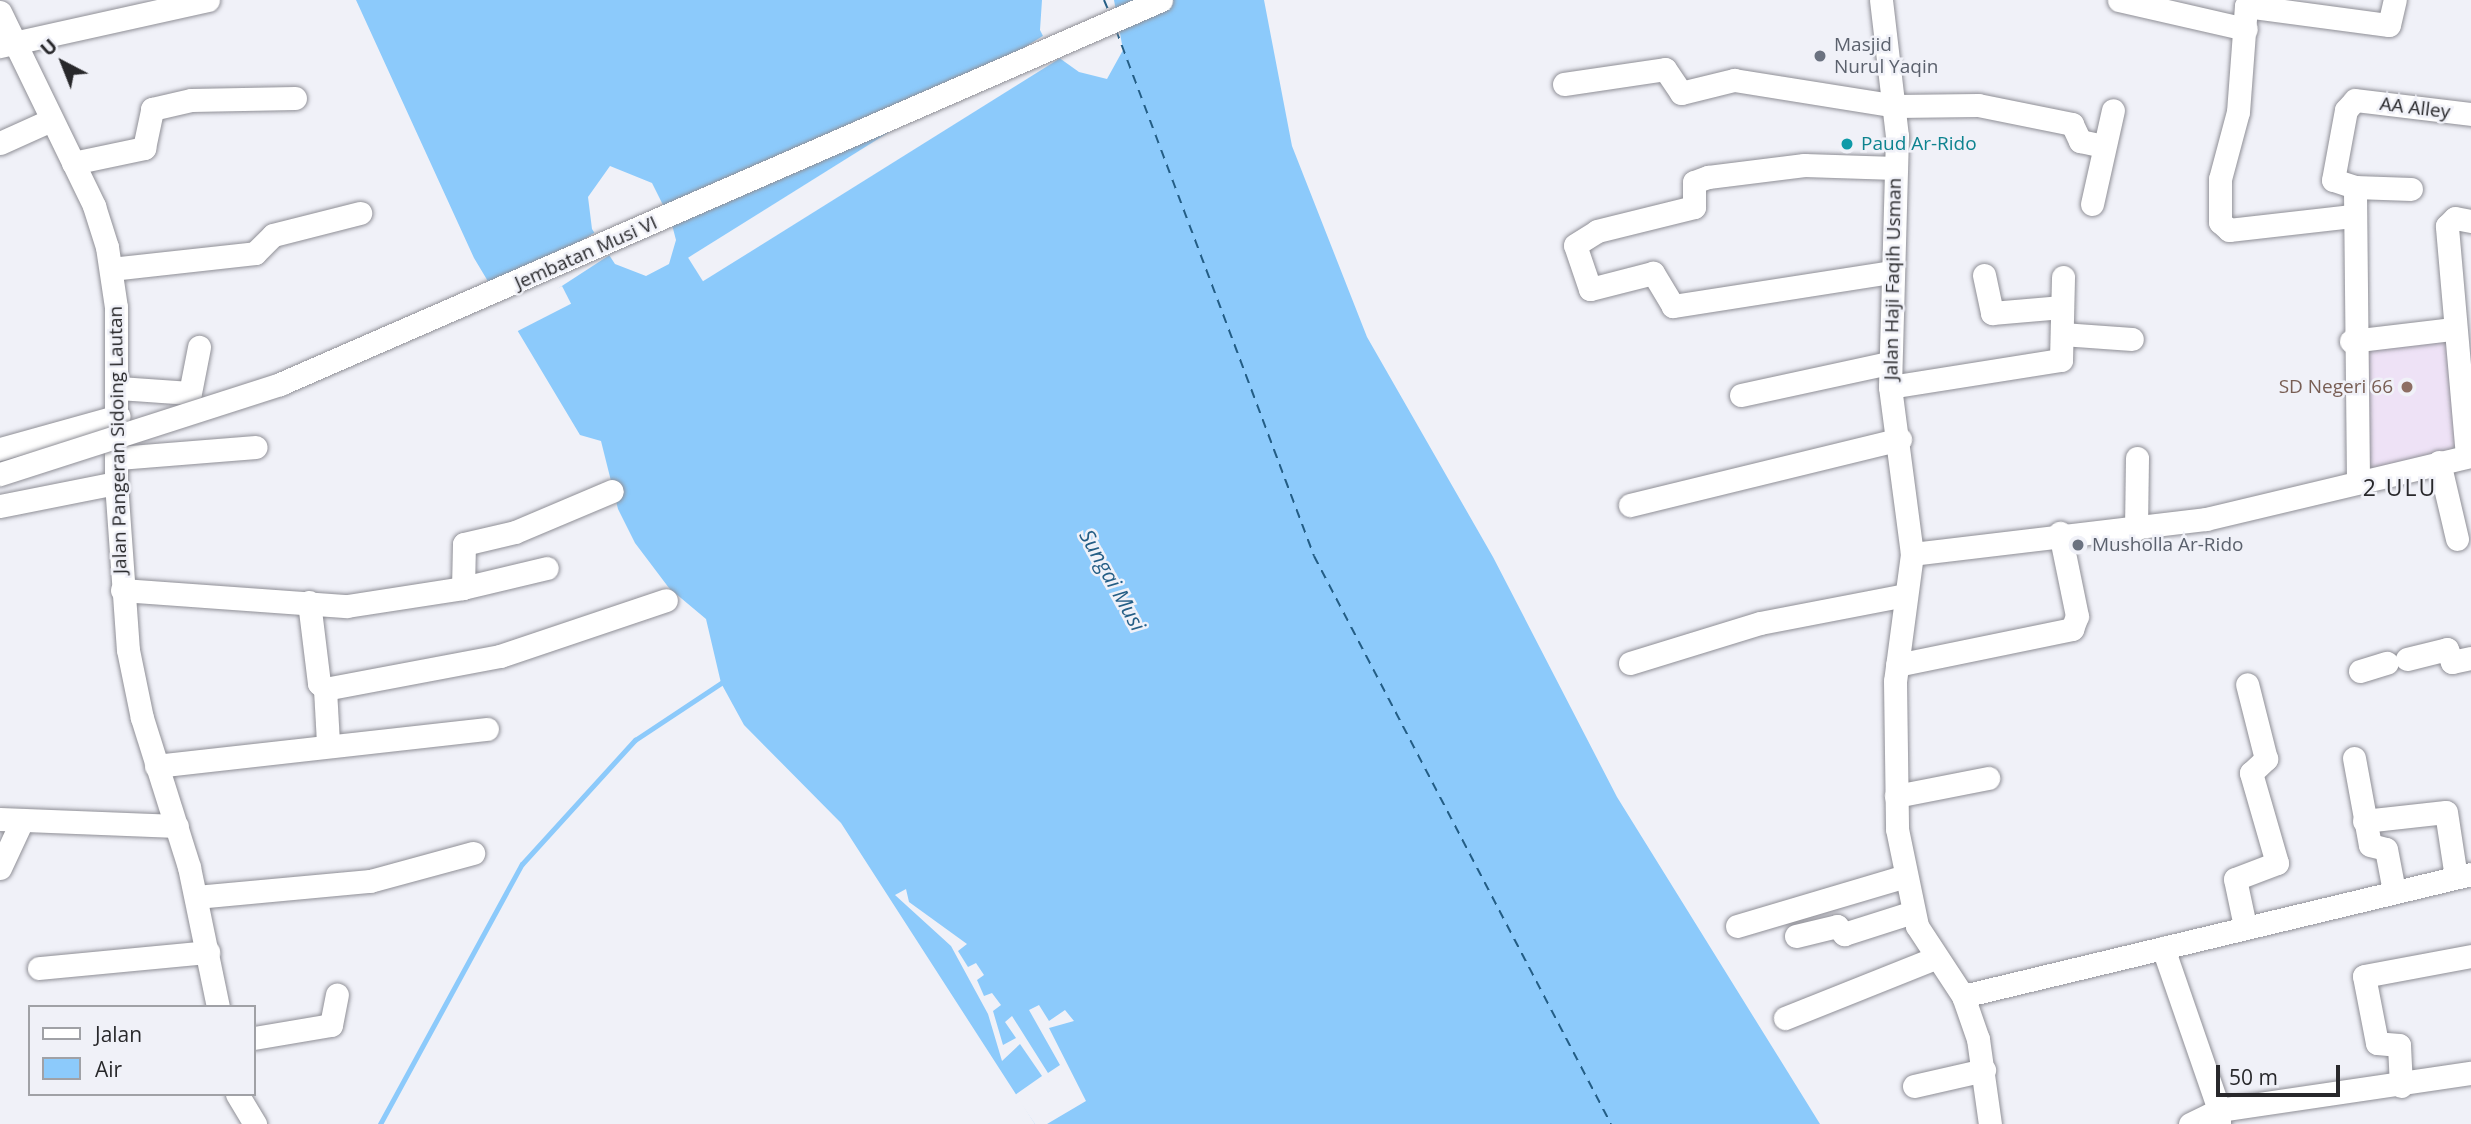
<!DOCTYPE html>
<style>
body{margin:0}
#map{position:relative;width:2471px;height:1124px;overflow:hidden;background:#f0f1f8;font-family:"Open Sans",sans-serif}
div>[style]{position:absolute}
.education>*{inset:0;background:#eee2f6}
.water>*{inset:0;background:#8ccafb}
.pier>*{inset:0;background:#f0f1f8;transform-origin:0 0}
.stream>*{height:5px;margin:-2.5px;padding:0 2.5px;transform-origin:2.5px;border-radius:2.5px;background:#8ccafb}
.ferry>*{height:2px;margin-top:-1px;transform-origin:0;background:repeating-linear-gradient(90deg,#235d85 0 9px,transparent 0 16px)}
.roads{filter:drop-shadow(0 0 2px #8f8f96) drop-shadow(0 0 2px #8f8f96)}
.minor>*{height:23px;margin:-11.5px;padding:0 11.5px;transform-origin:11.5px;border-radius:11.5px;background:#fff}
.bridges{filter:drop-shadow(0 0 2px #8f8f96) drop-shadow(0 0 2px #8f8f96)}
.minor-bridge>*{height:23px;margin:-11.5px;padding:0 11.5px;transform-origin:11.5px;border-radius:11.5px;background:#fff}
.dots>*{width:19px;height:19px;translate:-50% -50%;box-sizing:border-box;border:4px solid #f0f1f8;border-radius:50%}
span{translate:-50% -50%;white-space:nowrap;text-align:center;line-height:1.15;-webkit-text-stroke:5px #f0f1f8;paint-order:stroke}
.worship-label{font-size:19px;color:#5b616d}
.left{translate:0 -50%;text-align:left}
.street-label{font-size:19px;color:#28282b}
.culture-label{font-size:19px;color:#0d838f}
.education-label{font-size:19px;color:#785e54}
.right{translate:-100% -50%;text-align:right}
.water-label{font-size:21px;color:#235d85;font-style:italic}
.quarter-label{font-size:23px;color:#28282b;letter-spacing:2px}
.legend{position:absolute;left:28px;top:1005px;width:228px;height:91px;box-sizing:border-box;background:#f0f1f8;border:2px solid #a0a1a6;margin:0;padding:9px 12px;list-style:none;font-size:21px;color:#28282b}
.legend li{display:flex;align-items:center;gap:14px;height:35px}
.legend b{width:35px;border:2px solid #a0a1a6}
.north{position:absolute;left:28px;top:28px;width:70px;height:70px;-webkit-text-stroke:5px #f0f1f8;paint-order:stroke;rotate:318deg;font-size:19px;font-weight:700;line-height:28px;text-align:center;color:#28282b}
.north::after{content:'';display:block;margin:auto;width:24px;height:32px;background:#28282b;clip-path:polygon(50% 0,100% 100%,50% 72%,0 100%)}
.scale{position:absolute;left:2216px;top:1065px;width:124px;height:32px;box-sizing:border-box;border:4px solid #28282b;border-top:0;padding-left:9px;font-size:21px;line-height:24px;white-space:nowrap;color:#28282b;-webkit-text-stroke:5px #f0f1f8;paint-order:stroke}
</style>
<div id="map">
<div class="education">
<i style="clip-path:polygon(2447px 330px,2462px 437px,2444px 458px,2362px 470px,2355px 336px)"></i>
</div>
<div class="water">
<i style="clip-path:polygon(evenodd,356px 0,1042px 0,1040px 30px,1051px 52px,1079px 72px,1107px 79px,1123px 50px,1114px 0,1264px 0,1292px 146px,1367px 337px,1493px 557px,1617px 797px,1820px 1124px,1035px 1124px,841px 823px,744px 725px,721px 683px,706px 619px,669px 588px,635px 543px,618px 509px,601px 441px,580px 435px,474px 258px,356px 0,610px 166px,652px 183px,671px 221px,676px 240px,669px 264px,646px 276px,615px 264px,592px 229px,588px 197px,610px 166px)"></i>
</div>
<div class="pier">
<i style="left:1046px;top:34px;width:28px;height:422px;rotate:58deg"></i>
<i style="left:597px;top:231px;width:27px;height:124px;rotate:57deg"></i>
<i style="left:562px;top:286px;width:20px;height:62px;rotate:63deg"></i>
<i style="clip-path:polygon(906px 889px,909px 902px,967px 944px,958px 951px,968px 967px,976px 963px,984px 975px,977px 980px,984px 996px,992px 993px,1001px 1005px,993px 1011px,1003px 1045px,1016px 1038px,1005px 1022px,1012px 1016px,1048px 1073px,1060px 1065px,1029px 1010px,1039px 1005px,1049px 1021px,1065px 1010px,1074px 1021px,1049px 1028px,1086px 1101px,1047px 1124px,1035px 1124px,1015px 1095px,1042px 1076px,1020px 1044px,1002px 1061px,988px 1014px,951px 946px,895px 895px)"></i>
</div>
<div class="stream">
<i style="left:380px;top:1124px;width:296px;rotate:-61.4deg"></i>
<i style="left:522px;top:864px;width:168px;rotate:-47.7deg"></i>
<i style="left:635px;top:740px;width:107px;rotate:-33.5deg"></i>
</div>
<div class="ferry">
<i style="left:1104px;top:0;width:13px;rotate:67deg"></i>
<i style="left:1116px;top:30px;width:562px;rotate:69.37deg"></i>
<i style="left:1314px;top:556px;width:641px;rotate:62.4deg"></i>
</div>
<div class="roads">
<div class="minor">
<i style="left:1881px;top:0;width:137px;rotate:83.3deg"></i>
<i style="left:1897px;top:136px;width:251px;rotate:91.6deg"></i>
<i style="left:1890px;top:387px;width:168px;rotate:82.5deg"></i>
<i style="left:1912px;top:554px;width:128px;rotate:97.6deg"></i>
<i style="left:1895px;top:681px;width:148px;rotate:89.2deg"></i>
<i style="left:1897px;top:829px;width:99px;rotate:78.3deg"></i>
<i style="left:1917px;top:926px;width:84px;rotate:56.7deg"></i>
<i style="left:1963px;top:996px;width:46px;rotate:70.8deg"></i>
<i style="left:1978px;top:1039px;width:86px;rotate:82deg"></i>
<i style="left:2119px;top:0;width:130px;rotate:12.9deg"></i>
<i style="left:0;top:12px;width:216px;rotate:64.1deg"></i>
<i style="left:94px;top:206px;width:43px;rotate:72.4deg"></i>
<i style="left:107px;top:247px;width:61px;rotate:81.5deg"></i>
<i style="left:116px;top:307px;width:176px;rotate:90deg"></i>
<i style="left:116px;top:483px;width:167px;rotate:85.9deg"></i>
<i style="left:128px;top:650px;width:69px;rotate:78.4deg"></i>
<i style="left:142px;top:718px;width:156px;rotate:72.5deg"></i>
<i style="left:189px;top:867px;width:143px;rotate:78.3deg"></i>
<i style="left:0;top:46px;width:213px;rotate:-12.5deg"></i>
<i style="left:1564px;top:84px;width:102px;rotate:-8.4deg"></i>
<i style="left:1665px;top:69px;width:29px;rotate:56deg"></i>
<i style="left:1681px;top:93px;width:55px;rotate:-13.8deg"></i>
<i style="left:1734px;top:80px;width:164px;rotate:9.1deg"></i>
<i style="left:1896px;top:106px;width:82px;rotate:-0.7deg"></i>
<i style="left:1978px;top:105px;width:96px;rotate:11.4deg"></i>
<i style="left:2072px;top:124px;width:19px;rotate:65deg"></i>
<i style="left:2080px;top:141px;width:24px;rotate:12deg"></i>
<i style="left:0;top:143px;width:56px;rotate:-24.3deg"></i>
<i style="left:73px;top:163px;width:73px;rotate:-11.9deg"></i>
<i style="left:144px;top:148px;width:40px;rotate:-78deg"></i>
<i style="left:152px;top:109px;width:40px;rotate:-13deg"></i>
<i style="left:191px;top:100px;width:104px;rotate:-1.1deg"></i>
<i style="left:2355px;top:187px;width:56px;rotate:2deg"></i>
<i style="left:2092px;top:204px;width:96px;rotate:-77.4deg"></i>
<i style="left:2352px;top:216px;width:124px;rotate:173.5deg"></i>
<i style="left:2229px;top:230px;width:12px;rotate:-138deg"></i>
<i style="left:2220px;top:222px;width:43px;rotate:-90deg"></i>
<i style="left:2220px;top:179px;width:69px;rotate:-75deg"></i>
<i style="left:2238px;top:112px;width:106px;rotate:-85.7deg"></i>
<i style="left:2246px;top:6px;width:144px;rotate:7.6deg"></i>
<i style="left:2389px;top:25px;width:26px;rotate:-77deg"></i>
<i style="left:111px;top:269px;width:145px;rotate:-6.3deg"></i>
<i style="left:255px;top:253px;width:25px;rotate:-45deg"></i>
<i style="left:273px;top:235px;width:90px;rotate:-14.2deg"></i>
<i style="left:1891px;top:272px;width:221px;rotate:171.1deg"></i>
<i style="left:1673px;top:306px;width:39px;rotate:-121deg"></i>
<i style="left:1653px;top:273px;width:65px;rotate:165.7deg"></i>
<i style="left:1590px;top:289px;width:46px;rotate:-108.8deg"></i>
<i style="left:1575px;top:245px;width:26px;rotate:-32deg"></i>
<i style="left:1597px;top:231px;width:100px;rotate:-13.9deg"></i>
<i style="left:1694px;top:207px;width:25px;rotate:-90deg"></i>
<i style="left:1694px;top:182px;width:15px;rotate:-20deg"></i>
<i style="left:1708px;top:177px;width:97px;rotate:-7.1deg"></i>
<i style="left:1804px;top:165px;width:92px;rotate:1.9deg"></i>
<i style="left:1984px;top:275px;width:39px;rotate:78deg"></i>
<i style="left:1992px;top:313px;width:70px;rotate:-4.9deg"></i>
<i style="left:2062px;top:334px;width:70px;rotate:4.1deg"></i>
<i style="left:2351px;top:341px;width:102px;rotate:-6.8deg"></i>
<i style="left:1890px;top:387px;width:173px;rotate:-9deg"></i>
<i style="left:2061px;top:360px;width:83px;rotate:-88.6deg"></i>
<i style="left:119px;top:388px;width:71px;rotate:4deg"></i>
<i style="left:190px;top:393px;width:47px;rotate:-78.9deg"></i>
<i style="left:1741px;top:395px;width:151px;rotate:-12.2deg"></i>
<i style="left:0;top:449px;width:123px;rotate:-15.5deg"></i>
<i style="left:2467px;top:456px;width:231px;rotate:-95deg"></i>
<i style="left:2447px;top:226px;width:11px;rotate:-45deg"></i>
<i style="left:2455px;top:218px;width:16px;rotate:11deg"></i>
<i style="left:118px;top:458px;width:138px;rotate:-4.6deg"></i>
<i style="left:2439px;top:462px;width:79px;rotate:76.8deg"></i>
<i style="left:2358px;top:479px;width:292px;rotate:-90.6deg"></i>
<i style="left:2355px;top:187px;width:23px;rotate:-162deg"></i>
<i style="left:2333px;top:180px;width:71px;rotate:-79.5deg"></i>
<i style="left:2346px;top:110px;width:13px;rotate:-48deg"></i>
<i style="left:2355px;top:100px;width:117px;rotate:6.9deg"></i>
<i style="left:1630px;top:505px;width:278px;rotate:-13.7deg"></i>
<i style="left:0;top:506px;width:118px;rotate:-11.2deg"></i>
<i style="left:2136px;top:529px;width:71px;rotate:-89.2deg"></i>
<i style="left:1912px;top:554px;width:296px;rotate:-6.8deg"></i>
<i style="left:2206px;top:519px;width:272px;rotate:-13.4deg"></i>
<i style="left:463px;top:588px;width:86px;rotate:-13.4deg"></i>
<i style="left:122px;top:590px;width:226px;rotate:4.1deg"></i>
<i style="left:347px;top:606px;width:117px;rotate:-8.8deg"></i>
<i style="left:463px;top:588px;width:44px;rotate:-88.7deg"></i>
<i style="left:464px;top:544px;width:52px;rotate:-13.2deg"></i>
<i style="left:515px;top:532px;width:105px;rotate:-22.9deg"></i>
<i style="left:309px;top:602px;width:82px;rotate:83deg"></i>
<i style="left:319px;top:683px;width:8px;rotate:45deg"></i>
<i style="left:325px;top:689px;width:178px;rotate:-10.7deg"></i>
<i style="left:500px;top:656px;width:175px;rotate:-18.6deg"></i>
<i style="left:2407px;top:659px;width:41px;rotate:-14deg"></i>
<i style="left:2447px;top:649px;width:14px;rotate:69deg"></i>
<i style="left:2452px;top:662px;width:19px;rotate:-12deg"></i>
<i style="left:1630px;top:663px;width:136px;rotate:-17.1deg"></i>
<i style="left:1760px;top:623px;width:148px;rotate:-10.9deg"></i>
<i style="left:1897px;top:665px;width:179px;rotate:-11.6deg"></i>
<i style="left:2072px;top:629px;width:14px;rotate:-69deg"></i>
<i style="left:2077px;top:616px;width:85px;rotate:-101.6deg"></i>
<i style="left:2360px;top:671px;width:28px;rotate:-17deg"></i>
<i style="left:325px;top:689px;width:53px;rotate:86.8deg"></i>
<i style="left:2354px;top:758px;width:88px;rotate:79.6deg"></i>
<i style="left:2370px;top:845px;width:16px;rotate:14deg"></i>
<i style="left:2386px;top:849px;width:43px;rotate:79.2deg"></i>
<i style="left:156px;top:766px;width:333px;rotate:-6.4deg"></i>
<i style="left:1896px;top:796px;width:94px;rotate:-11.1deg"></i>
<i style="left:0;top:819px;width:177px;rotate:2.3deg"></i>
<i style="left:2364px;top:821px;width:82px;rotate:-6.3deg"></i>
<i style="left:2446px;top:812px;width:66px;rotate:81.3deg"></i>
<i style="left:0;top:868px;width:47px;rotate:-65.1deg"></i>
<i style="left:196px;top:897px;width:175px;rotate:-5.3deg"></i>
<i style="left:370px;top:881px;width:107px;rotate:-15.2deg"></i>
<i style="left:1737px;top:926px;width:172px;rotate:-16.5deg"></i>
<i style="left:2245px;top:926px;width:48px;rotate:-102deg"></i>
<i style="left:2235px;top:879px;width:45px;rotate:-20.9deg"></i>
<i style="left:2277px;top:863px;width:94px;rotate:-106.1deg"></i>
<i style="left:2251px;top:773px;width:21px;rotate:-43deg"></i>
<i style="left:2266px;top:759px;width:77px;rotate:-104.2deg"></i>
<i style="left:1796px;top:936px;width:42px;rotate:-13.7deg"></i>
<i style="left:1837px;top:926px;width:11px;rotate:49deg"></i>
<i style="left:1844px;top:934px;width:72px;rotate:-17.7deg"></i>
<i style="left:2163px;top:948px;width:171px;rotate:70.9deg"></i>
<i style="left:2219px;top:1110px;width:255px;rotate:-8.4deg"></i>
<i style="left:39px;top:968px;width:170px;rotate:-5.4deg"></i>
<i style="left:1963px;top:996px;width:522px;rotate:-13.5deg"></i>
<i style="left:1785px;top:1018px;width:162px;rotate:-21.8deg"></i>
<i style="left:254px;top:1038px;width:78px;rotate:-9.6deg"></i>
<i style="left:331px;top:1025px;width:31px;rotate:-79deg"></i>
<i style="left:1914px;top:1086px;width:72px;rotate:-12.9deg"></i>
<i style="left:2401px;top:1086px;width:41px;rotate:-92.8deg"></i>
<i style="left:2399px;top:1045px;width:22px;rotate:-175deg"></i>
<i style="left:2377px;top:1043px;width:68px;rotate:-101deg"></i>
<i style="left:2364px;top:976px;width:109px;rotate:-10.6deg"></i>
<i style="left:237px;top:1094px;width:35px;rotate:59deg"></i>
<i style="left:2190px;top:1124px;width:32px;rotate:-26deg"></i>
<i style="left:2219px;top:1110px;width:14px;rotate:90deg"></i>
</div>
</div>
<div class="bridges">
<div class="minor-bridge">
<i style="left:0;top:474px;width:294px;rotate:-17.8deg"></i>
<i style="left:280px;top:384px;width:961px;rotate:-23.55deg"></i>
</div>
</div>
<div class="dots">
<i style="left:1820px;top:56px;background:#6b7280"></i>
<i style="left:1847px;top:144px;background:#0f9aa8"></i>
<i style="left:2407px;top:387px;background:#8d6e63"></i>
<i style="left:2078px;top:545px;background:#6b7280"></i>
</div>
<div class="worship-label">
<span class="left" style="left:1834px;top:56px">Masjid<br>Nurul Yaqin</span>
<span class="left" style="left:2092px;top:545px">Musholla Ar-Rido</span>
</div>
<div class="street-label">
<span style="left:2415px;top:108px;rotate:7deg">AA Alley</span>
<span style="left:586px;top:253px;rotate:-24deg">Jembatan Musi VI</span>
<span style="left:1893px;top:279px;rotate:-89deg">Jalan Haji Faqih Usman</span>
<span style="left:118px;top:440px;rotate:-91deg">Jalan Pangeran Sidoing Lautan</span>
</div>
<div class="culture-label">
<span class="left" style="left:1861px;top:144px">Paud Ar-Rido</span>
</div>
<div class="education-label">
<span class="right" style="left:2393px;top:387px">SD Negeri 66</span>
</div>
<div class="water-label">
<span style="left:1113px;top:580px;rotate:61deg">Sungai Musi</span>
</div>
<div class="quarter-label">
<span style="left:2400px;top:487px">2 ULU</span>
</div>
<ul class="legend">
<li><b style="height:9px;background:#fff"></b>Jalan</li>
<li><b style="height:19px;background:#8ccafb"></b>Air</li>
</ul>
<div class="north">U</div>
<div class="scale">50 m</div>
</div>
